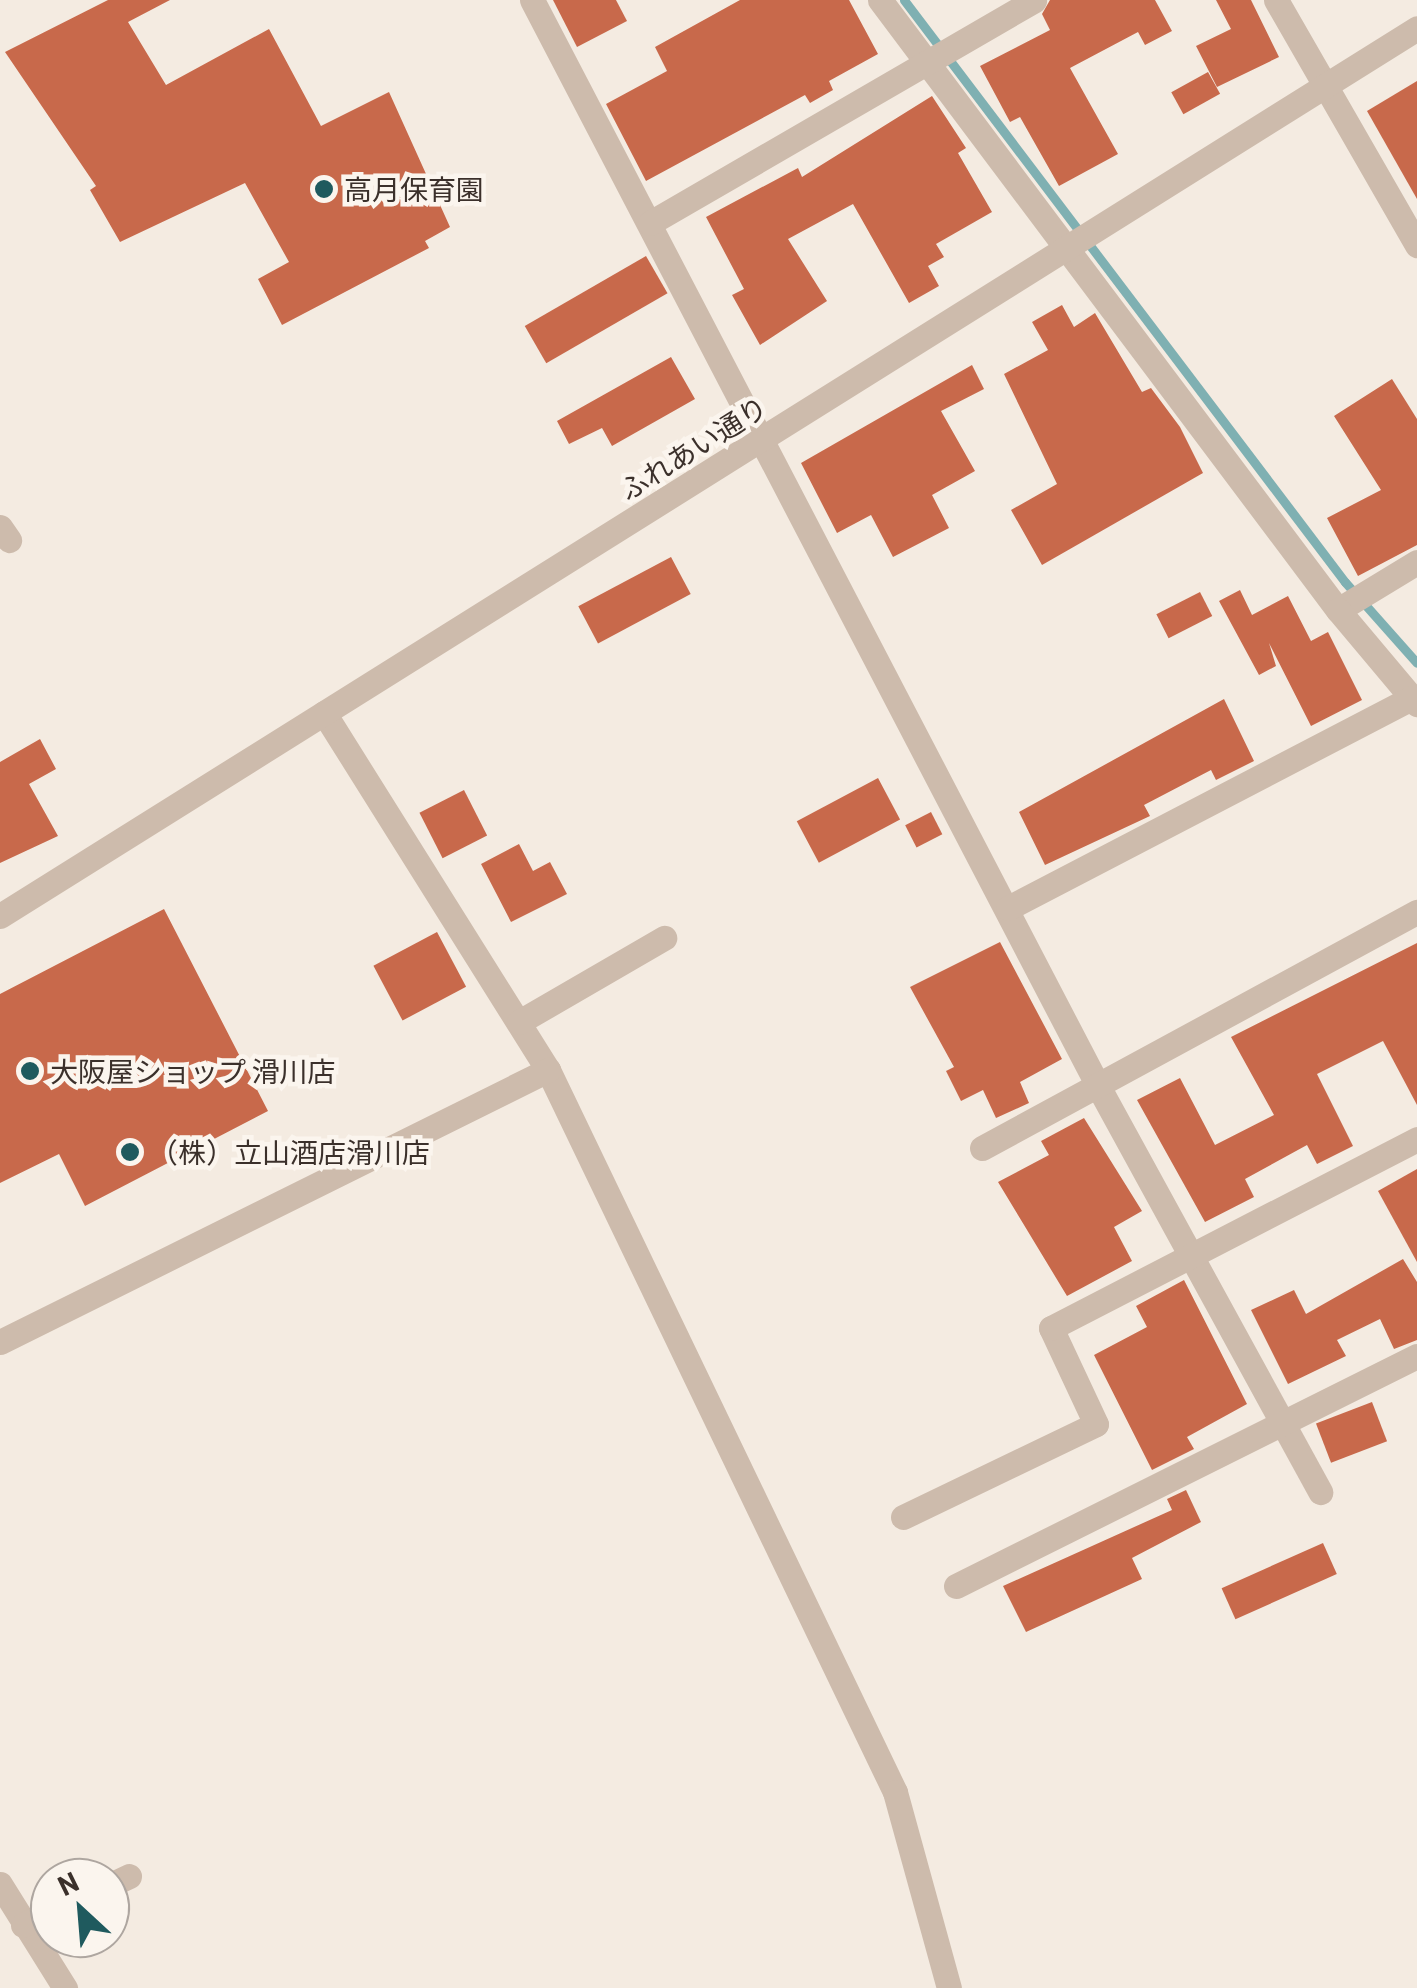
<!DOCTYPE html>
<meta charset="utf-8">
<style>
body{margin:0}
#map{position:relative;width:1417px;height:1988px;overflow:hidden;background:#f4ebe1;font-family:Barlow,"Noto Sans JP",sans-serif}
div>[style]{position:absolute}
.stream>*{height:9px;margin:-4.5px;padding:0 4.5px;transform-origin:4.5px;border-radius:4.5px;background:#7fb0b2}
.building>*{inset:0;background:#c8694b;transform-origin:0 0}
.minor>*{height:25px;margin:-12.5px;padding:0 12.5px;transform-origin:12.5px;border-radius:12.5px;background:#cdbbac}
.dots>*{width:28px;height:28px;translate:-50% -50%;box-sizing:border-box;border:5px solid #fbf5ee;border-radius:50%}
span{translate:-50% -50%;white-space:nowrap;text-align:center;line-height:1.15;-webkit-text-stroke:9px #fbf5ee;paint-order:stroke}
.poi-label{font-size:28px;color:#3b302b}
.left{translate:0 -50%;text-align:left}
.street-label{font-size:28px;color:#3b302b}
.north{position:absolute;left:30px;top:1858px;width:100px;height:100px;box-sizing:border-box;background:#fbf5ee;border:2px solid #aea6a0;border-radius:50%;rotate:334deg;font-size:28px;font-weight:700;line-height:40px;text-align:center;color:#3b302b}
.north::after{content:'';display:block;margin:auto;width:35px;height:45px;background:#1f5a5e;clip-path:polygon(50% 0,100% 100%,50% 72%,0 100%)}
</style>
<div id="map">
<div class="stream">
<i style="left:904px;top:0;width:730px;rotate:52.85deg"></i>
<i style="left:1345px;top:582px;width:108px;rotate:48.4deg"></i>
</div>
<div class="building">
<i style="clip-path:polygon(108px 0,170px 0,128px 22px,166px 85px,269px 29px,321px 126px,389px 92px,450px 227px,425px 241px,429px 248px,282px 325px,258px 279px,289px 262px,245px 183px,120px 242px,90px 190px,96px 186px,5px 52px)"></i>
<i style="clip-path:polygon(553px 0,616px 0,627px 21px,577px 47px)"></i>
<i style="clip-path:polygon(740px 0,849px 0,878px 54px,829px 81px,833px 90px,810px 103px,805px 95px,646px 181px,606px 104px,667px 71px,655px 47px)"></i>
<i style="clip-path:polygon(1050px 0,1155px 0,1172px 31px,1145px 45px,1138px 32px,1070px 68px,1118px 154px,1059px 186px,1020px 117px,1010px 122px,980px 66px,1050px 30px,1042px 14px)"></i>
<i style="clip-path:polygon(1216px 0,1251px 0,1279px 57px,1217px 87px,1196px 46px,1231px 29px)"></i>
<i style="left:1208px;top:72px;width:25px;height:42px;rotate:61deg"></i>
<i style="clip-path:polygon(1417px 81px,1417px 199px,1367px 111px)"></i>
<i style="clip-path:polygon(932px 96px,966px 148px,958px 153px,992px 212px,936px 244px,944px 257px,928px 266px,939px 286px,909px 303px,853px 204px,788px 239px,827px 301px,760px 345px,732px 295px,744px 289px,706px 217px,798px 168px,802px 177px)"></i>
<i style="left:646px;top:256px;width:43px;height:140px;rotate:60deg"></i>
<i style="clip-path:polygon(1062px 305px,1074px 327px,1095px 313px,1142px 392px,1151px 388px,1180px 427px,1203px 473px,1042px 565px,1011px 510px,1057px 484px,1004px 374px,1048px 350px,1032px 322px)"></i>
<i style="clip-path:polygon(671px 357px,695px 399px,612px 446px,602px 428px,569px 444px,557px 421px)"></i>
<i style="clip-path:polygon(972px 365px,984px 389px,941px 411px,975px 471px,932px 495px,949px 528px,893px 557px,871px 515px,837px 533px,801px 463px)"></i>
<i style="clip-path:polygon(1392px 379px,1417px 419px,1417px 545px,1358px 576px,1327px 518px,1381px 490px,1334px 416px)"></i>
<i style="left:671px;top:557px;width:42px;height:105px;rotate:62deg"></i>
<i style="clip-path:polygon(1240px 590px,1252px 615px,1288px 596px,1311px 641px,1328px 632px,1362px 700px,1311px 726px,1269px 643px,1276px 666px,1259px 675px,1219px 601px)"></i>
<i style="left:1200px;top:592px;width:27px;height:49px;rotate:63deg"></i>
<i style="clip-path:polygon(1224px 699px,1254px 761px,1216px 780px,1211px 770px,1144px 805px,1150px 816px,1045px 865px,1019px 812px)"></i>
<i style="clip-path:polygon(40px 739px,56px 769px,29px 784px,58px 836px,0 863px,0 762px)"></i>
<i style="left:878px;top:778px;width:47px;height:92px;rotate:62deg"></i>
<i style="left:464px;top:790px;width:51px;height:50px;rotate:63deg"></i>
<i style="left:931px;top:812px;width:25px;height:29px;rotate:63deg"></i>
<i style="clip-path:polygon(519px 844px,533px 871px,550px 862px,567px 894px,511px 922px,481px 864px)"></i>
<i style="clip-path:polygon(164px 909px,268px 1111px,85px 1206px,59px 1154px,0 1183px,0 994px)"></i>
<i style="left:437px;top:932px;width:62px;height:72px;rotate:62deg"></i>
<i style="clip-path:polygon(1000px 942px,1062px 1059px,1020px 1082px,1029px 1103px,996px 1118px,983px 1090px,961px 1101px,946px 1071px,954px 1067px,910px 987px)"></i>
<i style="clip-path:polygon(1417px 943px,1417px 1105px,1383px 1041px,1317px 1074px,1353px 1146px,1317px 1164px,1307px 1145px,1245px 1179px,1254px 1197px,1205px 1222px,1137px 1100px,1180px 1078px,1215px 1145px,1274px 1115px,1231px 1037px)"></i>
<i style="clip-path:polygon(1084px 1118px,1142px 1211px,1114px 1227px,1132px 1261px,1067px 1296px,998px 1182px,1049px 1155px,1041px 1141px)"></i>
<i style="clip-path:polygon(1417px 1169px,1417px 1262px,1378px 1191px)"></i>
<i style="clip-path:polygon(1403px 1259px,1417px 1282px,1417px 1340px,1394px 1349px,1380px 1319px,1337px 1340px,1346px 1356px,1288px 1384px,1251px 1310px,1294px 1290px,1306px 1314px)"></i>
<i style="clip-path:polygon(1184px 1280px,1247px 1404px,1187px 1437px,1194px 1449px,1152px 1470px,1094px 1355px,1147px 1327px,1136px 1306px)"></i>
<i style="left:1372px;top:1402px;width:42px;height:60px;rotate:69deg"></i>
<i style="clip-path:polygon(1186px 1490px,1201px 1522px,1132px 1558px,1142px 1579px,1026px 1632px,1003px 1586px,1172px 1510px,1167px 1499px)"></i>
<i style="left:1323px;top:1543px;width:34px;height:111px;rotate:66deg"></i>
</div>
<div class="minor">
<i style="left:532px;top:0;width:1225px;rotate:62.47deg"></i>
<i style="left:1098px;top:1086px;width:463px;rotate:61.3deg"></i>
<i style="left:880px;top:0;width:763px;rotate:53.1deg"></i>
<i style="left:1276px;top:0;width:283px;rotate:60.1deg"></i>
<i style="left:650px;top:223px;width:444px;rotate:-30.1deg"></i>
<i style="left:0;top:527px;width:16px;rotate:55deg"></i>
<i style="left:1417px;top:562px;width:92px;rotate:148.7deg"></i>
<i style="left:1338px;top:610px;width:123px;rotate:50deg"></i>
<i style="left:324px;top:713px;width:421px;rotate:57.9deg"></i>
<i style="left:548px;top:1070px;width:801px;rotate:64.33deg"></i>
<i style="left:895px;top:1792px;width:203px;rotate:74.6deg"></i>
<i style="left:1008px;top:908px;width:454px;rotate:-27.5deg"></i>
<i style="left:0;top:916px;width:1672px;rotate:-32.07deg"></i>
<i style="left:519px;top:1022px;width:168px;rotate:-30.1deg"></i>
<i style="left:982px;top:1148px;width:495px;rotate:-28.5deg"></i>
<i style="left:0;top:1342px;width:612px;rotate:-26.4deg"></i>
<i style="left:903px;top:1517px;width:214px;rotate:-25.7deg"></i>
<i style="left:1096px;top:1424px;width:106px;rotate:-115.1deg"></i>
<i style="left:1051px;top:1328px;width:412px;rotate:-27.3deg"></i>
<i style="left:956px;top:1586px;width:515px;rotate:-26.52deg"></i>
<i style="left:0;top:1884px;width:123px;rotate:58deg"></i>
<i style="left:110px;top:1885px;width:21px;rotate:-25deg"></i>
<i style="left:23px;top:1925px;width:30px;rotate:-26deg"></i>
</div>
<div class="dots">
<i style="left:324px;top:189px;background:#1f5a5e"></i>
<i style="left:30px;top:1071px;background:#1f5a5e"></i>
<i style="left:130px;top:1152px;background:#1f5a5e"></i>
</div>
<div class="poi-label">
<span class="left" style="left:344px;top:189px">高月保育園</span>
<span class="left" style="left:50px;top:1071px">大阪屋ショップ 滑川店</span>
<span class="left" style="left:150px;top:1152px">（株）立山酒店滑川店</span>
</div>
<div class="street-label">
<span style="left:693px;top:448px;rotate:-32deg">ふれあい通り</span>
</div>
<div class="north">N</div>
</div>
